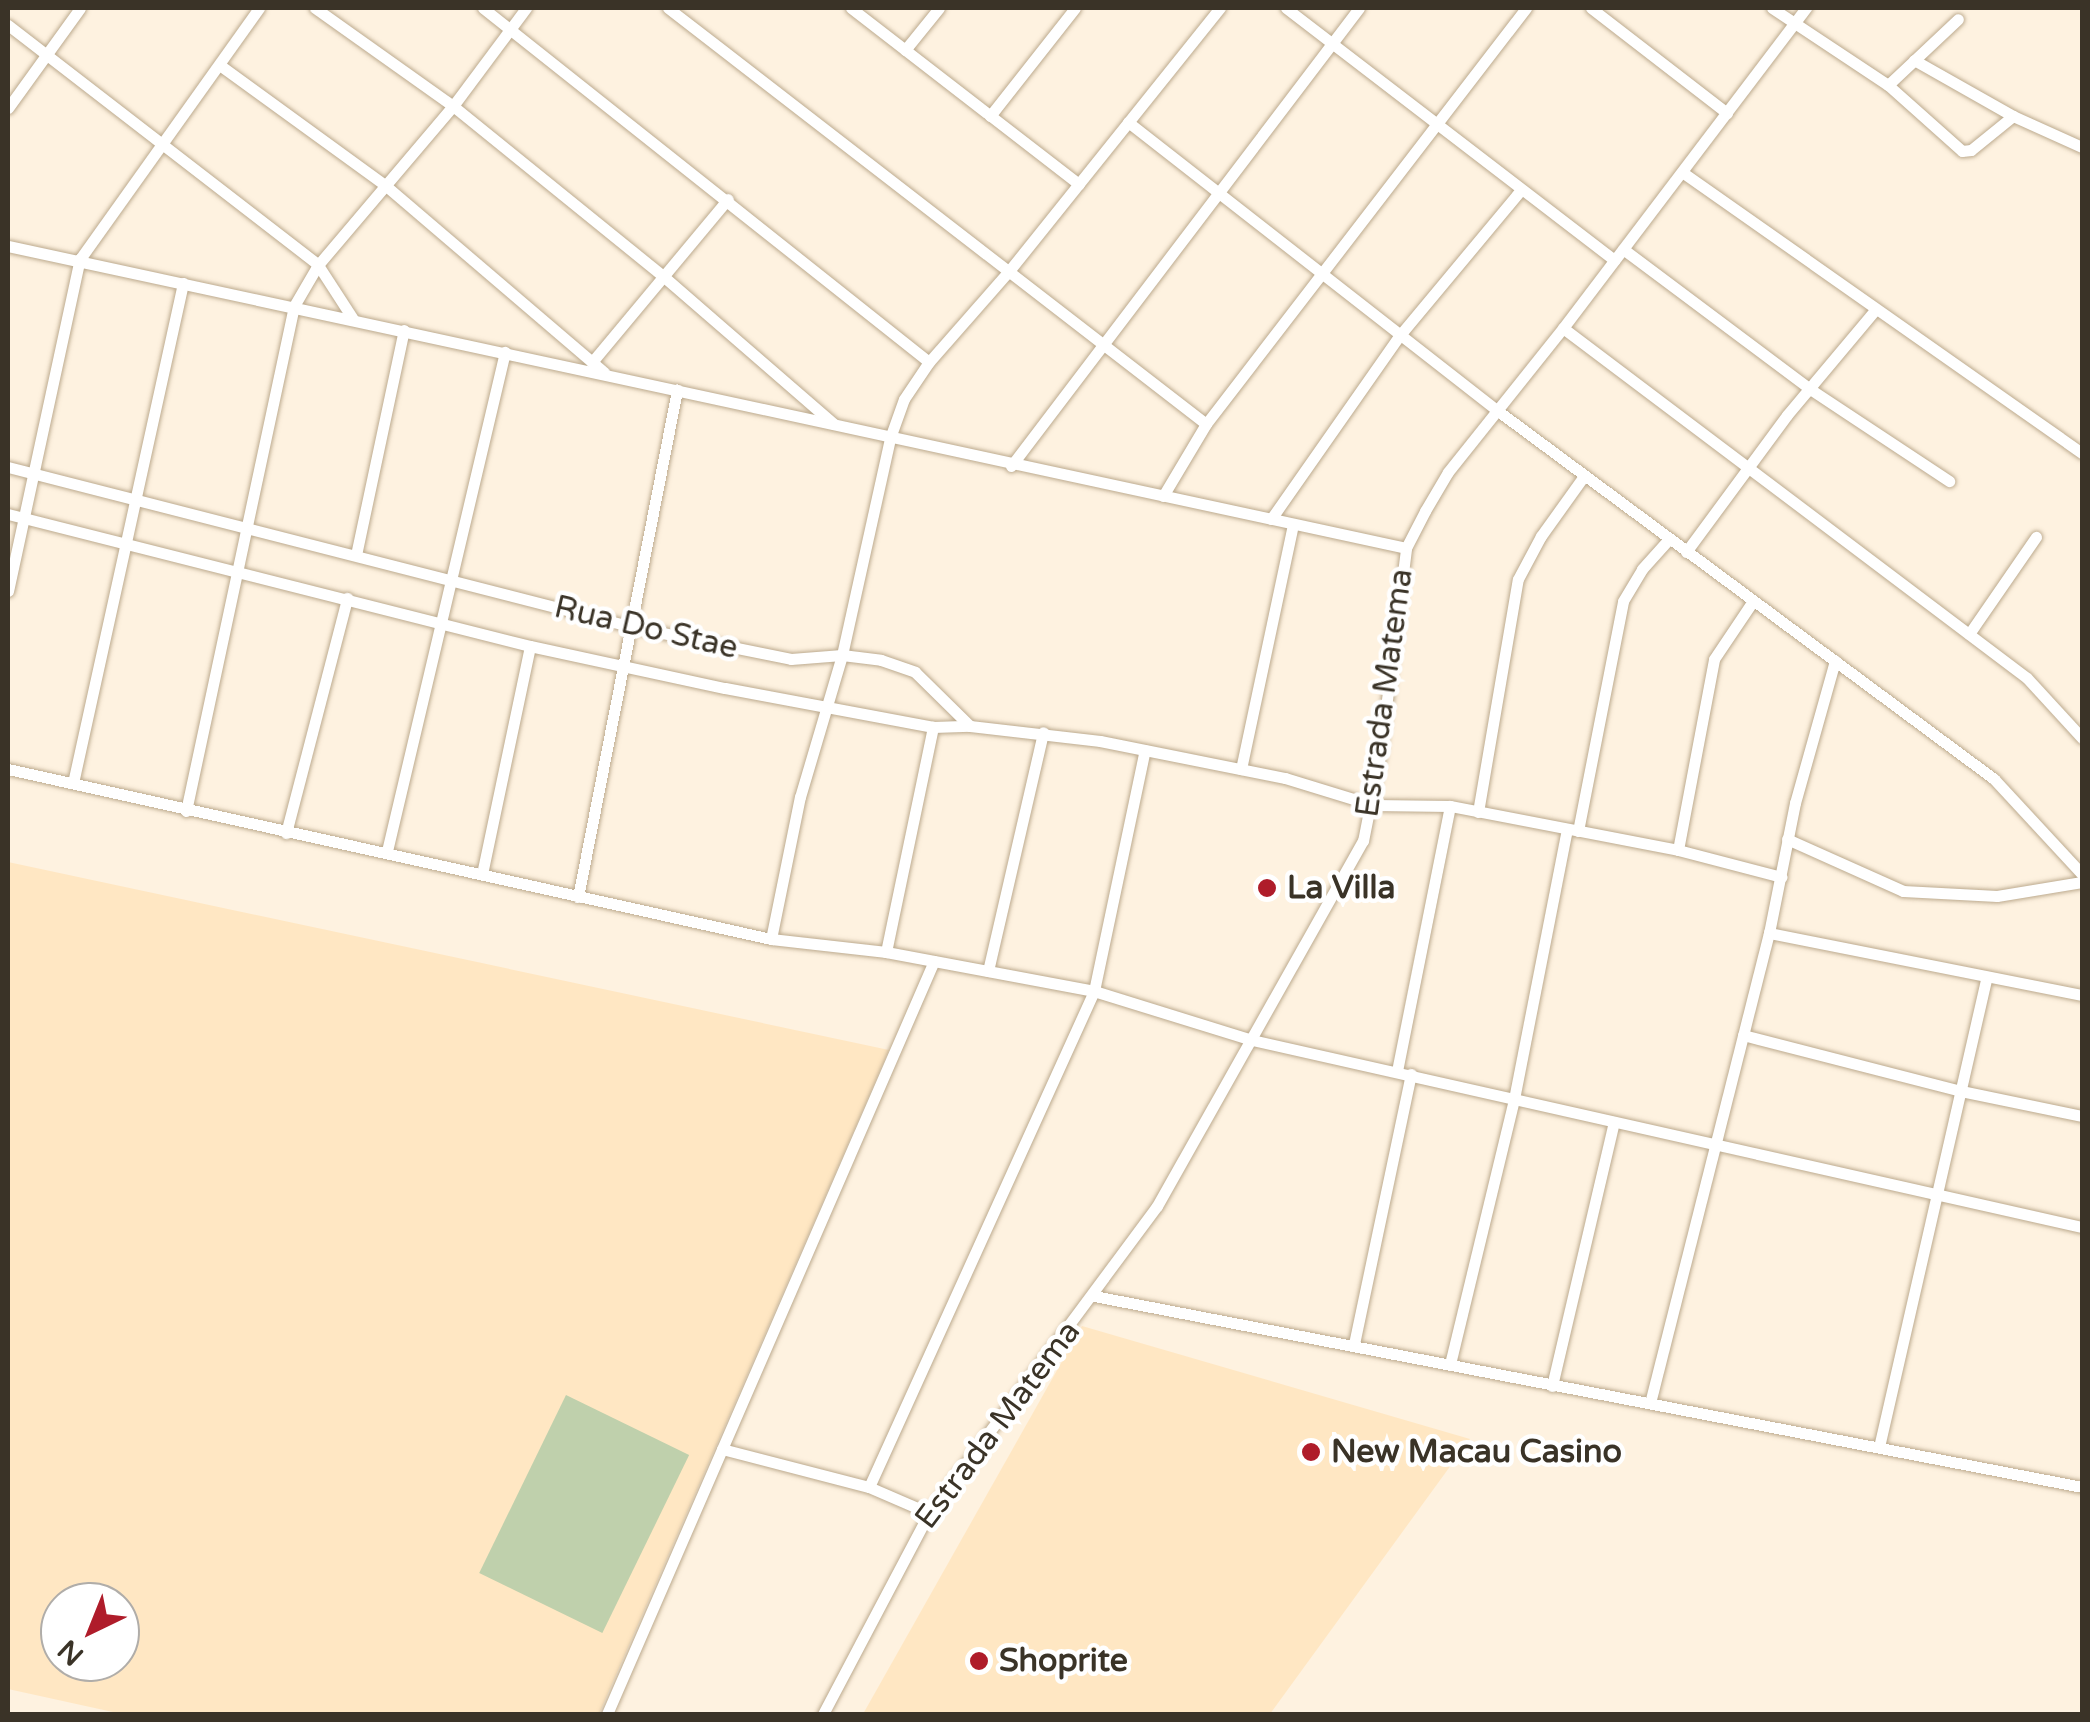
<!DOCTYPE html>
<style>
body{margin:0}
#map{position:relative;width:2090px;height:1722px;overflow:hidden;background:#fef2e0;font-family:"Varela Round",sans-serif}
div>[style]{position:absolute}
.built>*{inset:0;background:#ffe7c3}
.green>*{inset:0;background:#bfd0ac;transform-origin:0 0}
.roads{filter:drop-shadow(0 0 2px #bcaa8e) drop-shadow(0 0 2px #bcaa8e)}
.minor>*{height:11px;margin:-5.5px;padding:0 5.5px;transform-origin:5.5px;border-radius:5.5px;background:#fff}
.dots>*{width:28px;height:28px;translate:-50% -50%;box-sizing:border-box;border:5px solid #fff;border-radius:50%}
span{translate:-50% -50%;white-space:nowrap;text-align:center;line-height:1.15;-webkit-text-stroke:9px #fff;paint-order:stroke}
.street-label{font-size:32px;color:#3a3327}
.poi-label{font-size:32px;color:#3a3327;font-weight:700}
.left{translate:0 -50%;text-align:left}
.frame{position:absolute;inset:0;border:10px solid #3a3327;pointer-events:none}
.north{position:absolute;left:40px;top:1582px;width:100px;height:100px;box-sizing:border-box;background:#fff;border:2px solid #b0ada9;border-radius:50%;rotate:223deg;font-size:28px;font-weight:700;line-height:40px;text-align:center;color:#3a3327}
.north::after{content:'';display:block;margin:auto;width:35px;height:45px;background:#af1c2a;clip-path:polygon(50% 0,100% 100%,50% 72%,0 100%)}
</style>
<div id="map">
<div class="built">
<i style="clip-path:polygon(evenodd,8px 862px,889px 1050px,599px 1714px,122px 1714px,8px 1689px,8px 862px,60px 1602px,120px 1602px,120px 1662px,60px 1662px,60px 1602px)"></i>
<i style="clip-path:polygon(1082px 1326px,1470px 1439px,1270px 1714px,863px 1714px)"></i>
</div>
<div class="green">
<i style="left:566px;top:1395px;width:137px;height:198px;rotate:26deg"></i>
</div>
<div class="roads">
<div class="minor">
<i style="left:315px;top:8px;width:169px;rotate:35.4deg"></i>
<i style="left:453px;top:106px;width:270px;rotate:39deg"></i>
<i style="left:663px;top:276px;width:226px;rotate:40.9deg"></i>
<i style="left:483px;top:8px;width:569px;rotate:38.44deg"></i>
<i style="left:668px;top:8px;width:680px;rotate:37.71deg"></i>
<i style="left:851px;top:8px;width:288px;rotate:37.7deg"></i>
<i style="left:1286px;top:8px;width:414px;rotate:37.5deg"></i>
<i style="left:1591px;top:8px;width:172px;rotate:37.7deg"></i>
<i style="left:1772px;top:8px;width:139px;rotate:33.6deg"></i>
<i style="left:1888px;top:85px;width:99px;rotate:41.7deg"></i>
<i style="left:1962px;top:151px;width:9px;rotate:-6deg"></i>
<i style="left:1971px;top:150px;width:54px;rotate:-39deg"></i>
<i style="left:8px;top:25px;width:392px;rotate:37.7deg"></i>
<i style="left:318px;top:265px;width:64px;rotate:57.1deg"></i>
<i style="left:905px;top:50px;width:54px;rotate:-51deg"></i>
<i style="left:1914px;top:60px;width:114px;rotate:29.5deg"></i>
<i style="left:2013px;top:116px;width:76px;rotate:24.2deg"></i>
<i style="left:221px;top:66px;width:204px;rotate:36deg"></i>
<i style="left:386px;top:186px;width:287px;rotate:40.5deg"></i>
<i style="left:1888px;top:85px;width:96px;rotate:-43.3deg"></i>
<i style="left:8px;top:108px;width:123px;rotate:-54.2deg"></i>
<i style="left:990px;top:116px;width:137px;rotate:-51.8deg"></i>
<i style="left:1128px;top:122px;width:469px;rotate:38deg"></i>
<i style="left:1498px;top:411px;width:618px;rotate:36.57deg"></i>
<i style="left:1994px;top:779px;width:129px;rotate:47.2deg"></i>
<i style="left:1682px;top:172px;width:489px;rotate:35.1deg"></i>
<i style="left:8px;top:246px;width:1430px;rotate:12.19deg"></i>
<i style="left:1623px;top:249px;width:234px;rotate:36.8deg"></i>
<i style="left:1810px;top:389px;width:167px;rotate:33.5deg"></i>
<i style="left:1563px;top:328px;width:581px;rotate:37.03deg"></i>
<i style="left:2027px;top:678px;width:81px;rotate:47.5deg"></i>
<i style="left:592px;top:362px;width:212px;rotate:-50.2deg"></i>
<i style="left:1011px;top:466px;width:575px;rotate:-52.77deg"></i>
<i style="left:8px;top:467px;width:645px;rotate:14.36deg"></i>
<i style="left:633px;top:627px;width:161px;rotate:11.4deg"></i>
<i style="left:791px;top:659px;width:51px;rotate:-4.5deg"></i>
<i style="left:842px;top:655px;width:39px;rotate:7deg"></i>
<i style="left:881px;top:660px;width:36px;rotate:19deg"></i>
<i style="left:915px;top:672px;width:77px;rotate:44.5deg"></i>
<i style="left:1163px;top:496px;width:84px;rotate:-59.2deg"></i>
<i style="left:1206px;top:424px;width:525px;rotate:-52.43deg"></i>
<i style="left:8px;top:514px;width:538px;rotate:14.19deg"></i>
<i style="left:530px;top:646px;width:199px;rotate:12.2deg"></i>
<i style="left:725px;top:688px;width:212px;rotate:10.6deg"></i>
<i style="left:933px;top:727px;width:37px;rotate:-2deg"></i>
<i style="left:970px;top:726px;width:131px;rotate:6.6deg"></i>
<i style="left:1100px;top:741px;width:189px;rotate:11.3deg"></i>
<i style="left:1285px;top:778px;width:92px;rotate:17.1deg"></i>
<i style="left:1373px;top:805px;width:77px;rotate:0.7deg"></i>
<i style="left:1450px;top:806px;width:232px;rotate:10.9deg"></i>
<i style="left:1678px;top:850px;width:107px;rotate:14.6deg"></i>
<i style="left:1271px;top:519px;width:225px;rotate:-55deg"></i>
<i style="left:1400px;top:335px;width:189px;rotate:-50.2deg"></i>
<i style="left:1686px;top:552px;width:170px;rotate:-53.6deg"></i>
<i style="left:1787px;top:415px;width:137px;rotate:-50deg"></i>
<i style="left:356px;top:555px;width:230px;rotate:-78deg"></i>
<i style="left:8px;top:591px;width:340px;rotate:-77.8deg"></i>
<i style="left:80px;top:259px;width:308px;rotate:-54.5deg"></i>
<i style="left:1969px;top:634px;width:118px;rotate:-55.4deg"></i>
<i style="left:8px;top:769px;width:782px;rotate:12.56deg"></i>
<i style="left:771px;top:939px;width:116px;rotate:6.4deg"></i>
<i style="left:886px;top:952px;width:212px;rotate:10.6deg"></i>
<i style="left:1094px;top:991px;width:165px;rotate:17.2deg"></i>
<i style="left:1252px;top:1040px;width:851px;rotate:12.7deg"></i>
<i style="left:1241px;top:769px;width:250px;rotate:-78deg"></i>
<i style="left:73px;top:783px;width:512px;rotate:-77.59deg"></i>
<i style="left:186px;top:811px;width:516px;rotate:-77.93deg"></i>
<i style="left:294px;top:306px;width:48px;rotate:-59.7deg"></i>
<i style="left:318px;top:265px;width:209px;rotate:-49.7deg"></i>
<i style="left:453px;top:106px;width:122px;rotate:-53.3deg"></i>
<i style="left:1478px;top:812px;width:236px;rotate:-80.3deg"></i>
<i style="left:1518px;top:579px;width:49px;rotate:-61.9deg"></i>
<i style="left:1541px;top:536px;width:74px;rotate:-54.4deg"></i>
<i style="left:1578px;top:831px;width:234px;rotate:-78.9deg"></i>
<i style="left:1623px;top:601px;width:37px;rotate:-59deg"></i>
<i style="left:1642px;top:569px;width:40px;rotate:-48deg"></i>
<i style="left:286px;top:833px;width:243px;rotate:-75.4deg"></i>
<i style="left:1787px;top:839px;width:127px;rotate:24.1deg"></i>
<i style="left:1903px;top:891px;width:94px;rotate:3deg"></i>
<i style="left:1997px;top:896px;width:86px;rotate:-9.4deg"></i>
<i style="left:1678px;top:850px;width:194px;rotate:-79.3deg"></i>
<i style="left:1714px;top:659px;width:70px;rotate:-56.1deg"></i>
<i style="left:387px;top:851px;width:513px;rotate:-76.7deg"></i>
<i style="left:482px;top:874px;width:233px;rotate:-78.1deg"></i>
<i style="left:578px;top:897px;width:517px;rotate:-78.95deg"></i>
<i style="left:1769px;top:933px;width:319px;rotate:11.2deg"></i>
<i style="left:771px;top:939px;width:145px;rotate:-78.5deg"></i>
<i style="left:800px;top:797px;width:148px;rotate:-73.5deg"></i>
<i style="left:842px;top:655px;width:222px;rotate:-77.5deg"></i>
<i style="left:890px;top:438px;width:41px;rotate:-70.3deg"></i>
<i style="left:904px;top:399px;width:45px;rotate:-56deg"></i>
<i style="left:929px;top:362px;width:121px;rotate:-48.7deg"></i>
<i style="left:1009px;top:271px;width:337px;rotate:-51.3deg"></i>
<i style="left:886px;top:952px;width:230px;rotate:-78.2deg"></i>
<i style="left:988px;top:971px;width:245px;rotate:-77deg"></i>
<i style="left:1743px;top:1035px;width:225px;rotate:14.4deg"></i>
<i style="left:1961px;top:1091px;width:124px;rotate:11.7deg"></i>
<i style="left:1397px;top:1071px;width:270px;rotate:-78.7deg"></i>
<i style="left:1094px;top:1296px;width:1006px;rotate:10.94deg"></i>
<i style="left:1354px;top:1344px;width:276px;rotate:-78.1deg"></i>
<i style="left:1450px;top:1364px;width:273px;rotate:-76.4deg"></i>
<i style="left:1514px;top:1099px;width:275px;rotate:-78.9deg"></i>
<i style="left:1552px;top:1386px;width:271px;rotate:-76.8deg"></i>
<i style="left:1650px;top:1403px;width:485px;rotate:-75.8deg"></i>
<i style="left:1769px;top:933px;width:133px;rotate:-78.7deg"></i>
<i style="left:1795px;top:803px;width:148px;rotate:-74.3deg"></i>
<i style="left:1879px;top:1447px;width:481px;rotate:-77.1deg"></i>
<i style="left:722px;top:1449px;width:152px;rotate:14.5deg"></i>
<i style="left:929px;top:1513px;width:65px;rotate:-156.6deg"></i>
<i style="left:869px;top:1487px;width:545px;rotate:-65.6deg"></i>
<i style="left:1094px;top:991px;width:246px;rotate:-78.1deg"></i>
<i style="left:607px;top:1714px;width:821px;rotate:-66.53deg"></i>
<i style="left:823px;top:1714px;width:227px;rotate:-62.2deg"></i>
<i style="left:929px;top:1513px;width:382px;rotate:-53.4deg"></i>
<i style="left:1157px;top:1206px;width:419px;rotate:-60.6deg"></i>
<i style="left:1363px;top:841px;width:88px;rotate:-78.8deg"></i>
<i style="left:1380px;top:755px;width:209px;rotate:-82.8deg"></i>
<i style="left:1406px;top:548px;width:42px;rotate:-62.8deg"></i>
<i style="left:1425px;top:511px;width:45px;rotate:-59.5deg"></i>
<i style="left:1448px;top:472px;width:184px;rotate:-51.4deg"></i>
<i style="left:1563px;top:328px;width:402px;rotate:-52.8deg"></i>
</div>
</div>
<div class="dots">
<i style="left:1267px;top:888px;background:#af1c2a"></i>
<i style="left:1311px;top:1452px;background:#af1c2a"></i>
<i style="left:979px;top:1661px;background:#af1c2a"></i>
</div>
<div class="street-label">
<span style="left:646px;top:628px;rotate:13deg">Rua Do Stae</span>
<span style="left:1385px;top:693px;rotate:-82deg">Estrada Matema</span>
<span style="left:998px;top:1425px;rotate:-53deg">Estrada Matema</span>
</div>
<div class="poi-label">
<span class="left" style="left:1287px;top:888px">La Villa</span>
<span class="left" style="left:1331px;top:1452px">New Macau Casino</span>
<span class="left" style="left:999px;top:1661px">Shoprite</span>
</div>
<div class="frame"></div>
<div class="north">N</div>
</div>
